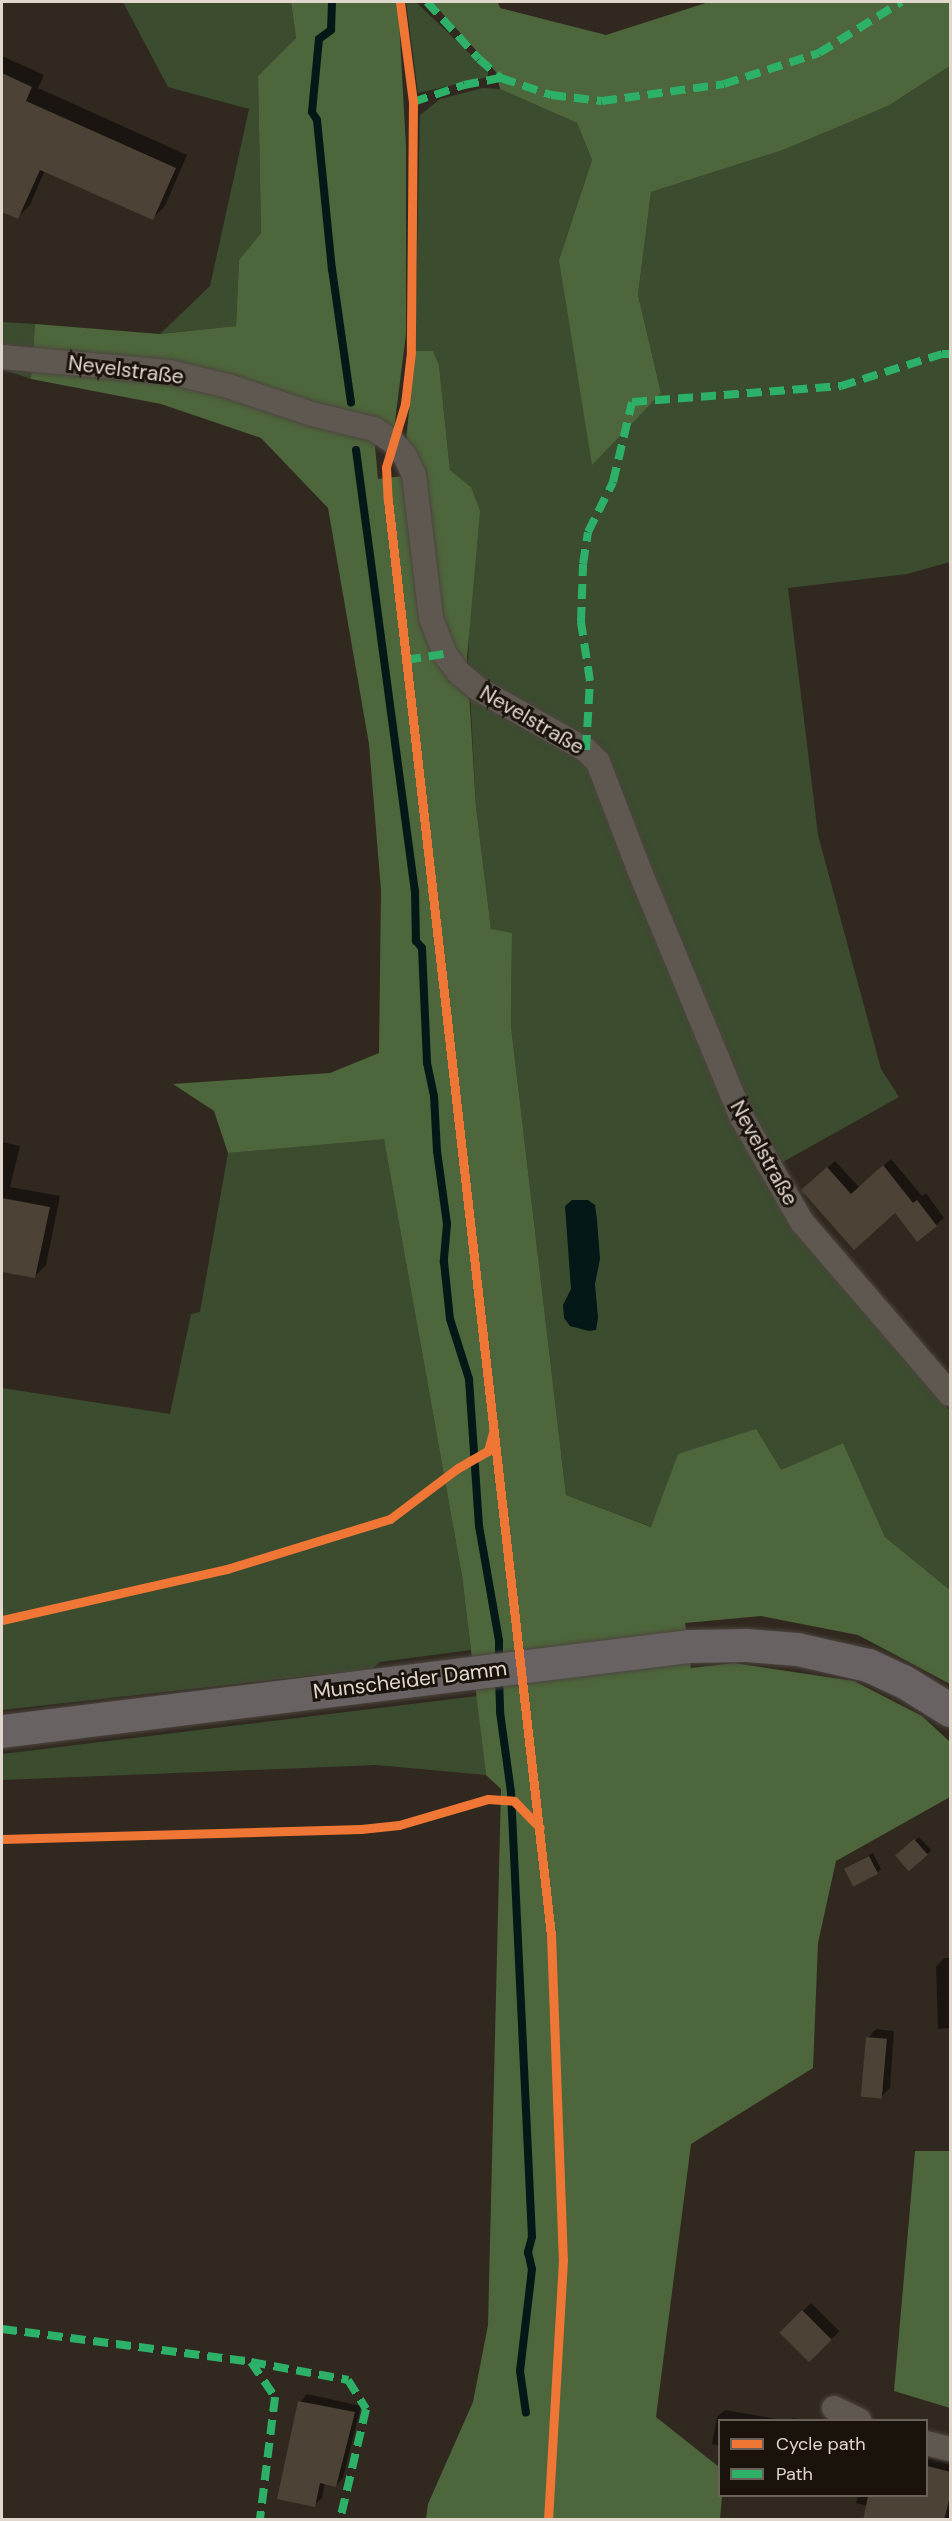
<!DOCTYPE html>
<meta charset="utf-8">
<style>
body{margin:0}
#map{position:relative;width:952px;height:2521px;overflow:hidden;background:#312920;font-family:"DM Sans",sans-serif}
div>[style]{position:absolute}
.green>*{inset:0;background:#3c4c2f}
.forest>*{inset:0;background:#4e663c}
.water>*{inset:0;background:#041818}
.shadow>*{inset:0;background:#0007;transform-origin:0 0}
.stream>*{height:8px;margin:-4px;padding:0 4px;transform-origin:4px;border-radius:4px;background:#041818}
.building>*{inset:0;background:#4c4235;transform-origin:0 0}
.roads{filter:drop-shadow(0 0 2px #4c453e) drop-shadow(0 0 2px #4c453e)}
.street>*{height:24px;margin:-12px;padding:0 12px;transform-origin:12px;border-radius:12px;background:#5e5851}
.primary>*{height:33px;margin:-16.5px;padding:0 16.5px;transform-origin:16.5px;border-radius:16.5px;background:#686262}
.quiet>*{height:8px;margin-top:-4px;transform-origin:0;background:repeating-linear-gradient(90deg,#2db169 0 15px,transparent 0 23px)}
.cycleway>*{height:9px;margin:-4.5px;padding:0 4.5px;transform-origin:4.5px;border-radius:4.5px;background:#f07635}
span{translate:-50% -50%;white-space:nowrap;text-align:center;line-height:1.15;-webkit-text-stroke:6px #1a130c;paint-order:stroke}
.street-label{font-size:21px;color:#e1d7cd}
.frame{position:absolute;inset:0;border:3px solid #e1d7cd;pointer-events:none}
.legend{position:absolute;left:718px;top:2419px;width:210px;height:78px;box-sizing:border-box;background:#1a130c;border:2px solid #6a6159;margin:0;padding:8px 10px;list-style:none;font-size:18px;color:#e1d7cd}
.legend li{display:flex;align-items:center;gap:12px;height:30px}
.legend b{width:30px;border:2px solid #6a6159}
</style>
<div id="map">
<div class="green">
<i style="clip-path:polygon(123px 2px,291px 2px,296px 38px,258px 76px,261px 233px,239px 260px,236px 326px,160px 334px,210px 286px,249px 109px,168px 87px)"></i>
<i style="clip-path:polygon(406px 2px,416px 2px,488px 71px,488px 77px,418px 93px)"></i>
<i style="clip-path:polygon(950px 66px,950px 562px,907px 574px,788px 588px,818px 835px,881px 1069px,899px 1097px,781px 1163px,746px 1114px,604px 755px,468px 677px,471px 487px,450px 470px,439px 365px,433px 351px,415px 351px,420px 115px,440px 99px,483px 88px,500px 89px,577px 123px,592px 160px,559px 260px,661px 393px,638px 295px,651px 192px,783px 150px,888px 106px)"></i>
<i style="clip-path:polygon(2px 322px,35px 324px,31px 379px,2px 369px)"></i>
<i style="clip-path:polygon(470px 691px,596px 768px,648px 907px,822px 1260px,906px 1362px,950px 1411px,950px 1590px,885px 1537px,843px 1443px,652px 1527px,566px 1495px,511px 1026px,512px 934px,491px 929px,476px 807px)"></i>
<i style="clip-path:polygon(384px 1138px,462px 1576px,471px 1650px,380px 1662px,372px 1669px,2px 1710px,2px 1388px,170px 1414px,191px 1314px,200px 1312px,228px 1153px)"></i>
<i style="clip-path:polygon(477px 1696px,486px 1775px,376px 1765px,2px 1780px,2px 1754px)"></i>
</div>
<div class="forest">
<i style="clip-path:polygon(291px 2px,398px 2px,406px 147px,406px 334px,394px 429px,375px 446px,378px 479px,418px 474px,406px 441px,415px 351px,433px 351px,439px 365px,450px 470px,471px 487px,480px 511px,467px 658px,476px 807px,491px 929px,512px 933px,511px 1026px,566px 1495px,651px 1527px,678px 1454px,756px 1429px,781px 1470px,843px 1443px,885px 1537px,950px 1590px,950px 1684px,858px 1635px,761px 1616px,685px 1623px,691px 1668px,734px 1663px,854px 1681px,922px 1716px,950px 1742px,950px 1797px,836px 1861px,818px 1943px,813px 2068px,691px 2144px,656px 2417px,719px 2467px,720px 2496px,722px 2496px,720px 2519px,426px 2519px,428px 2504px,473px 2402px,488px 2325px,501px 1789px,486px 1775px,462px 1576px,384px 1139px,228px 1153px,214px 1111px,173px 1084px,330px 1073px,379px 1053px,381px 890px,369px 744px,328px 508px,261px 438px,161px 404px,31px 379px,35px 324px,160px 334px,236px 326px,239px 260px,261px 233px,258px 76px,296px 38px)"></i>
<i style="clip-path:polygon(432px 2px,498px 2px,500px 8px,606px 35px,709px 2px,950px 2px,950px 66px,888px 106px,783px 150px,651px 192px,638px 295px,661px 393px,592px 465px,559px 260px,592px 160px,577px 123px,500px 89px,496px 72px)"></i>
<i style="clip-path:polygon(915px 2151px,950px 2151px,950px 2408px,894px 2391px)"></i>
</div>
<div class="water">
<i style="clip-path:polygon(572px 1200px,588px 1200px,595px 1205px,597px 1220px,600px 1259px,595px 1284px,598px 1318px,596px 1330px,589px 1331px,570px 1326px,564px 1318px,563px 1305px,571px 1289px,565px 1206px)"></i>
</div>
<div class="shadow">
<i style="clip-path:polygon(2px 56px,44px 75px,38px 88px,187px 155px,165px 206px,153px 218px,45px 170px,30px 205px,18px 217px,2px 210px)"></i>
<i style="clip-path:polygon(2px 1142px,20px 1146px,10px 1187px,60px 1196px,46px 1265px,35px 1276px,2px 1270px)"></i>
<i style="clip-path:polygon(891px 1159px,922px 1196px,926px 1193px,944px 1218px,936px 1225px,810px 1183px,835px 1161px,859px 1187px)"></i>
<i style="left:919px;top:1837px;width:18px;height:29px;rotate:47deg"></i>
<i style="clip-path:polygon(873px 1853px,881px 1869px,877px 1873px,846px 1868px)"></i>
<i style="clip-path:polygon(944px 1958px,950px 1958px,950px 2028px,938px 2029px,936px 1967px)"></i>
<i style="clip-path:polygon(876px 2029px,894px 2031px,890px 2088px,882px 2096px,868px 2038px)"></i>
<i style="left:811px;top:2303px;width:40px;height:42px;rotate:45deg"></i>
<i style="clip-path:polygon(307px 2394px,361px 2406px,343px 2478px,336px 2485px,325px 2482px,322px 2498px,314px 2505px,300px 2402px)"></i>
<i style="clip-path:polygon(725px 2410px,783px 2420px,720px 2420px,720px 2446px,712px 2444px,717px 2417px)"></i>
<i style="clip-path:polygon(793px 2418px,803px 2420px,790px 2420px)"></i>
<i style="clip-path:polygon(926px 2457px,950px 2463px,949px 2520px,865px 2520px,867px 2506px,856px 2503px,858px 2496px,926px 2496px)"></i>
</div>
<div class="stream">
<i style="left:332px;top:2px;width:28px;rotate:92deg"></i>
<i style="left:331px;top:30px;width:15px;rotate:143deg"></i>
<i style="left:319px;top:39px;width:73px;rotate:95.5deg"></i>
<i style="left:312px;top:112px;width:9px;rotate:58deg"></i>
<i style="left:317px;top:120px;width:150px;rotate:84.3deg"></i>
<i style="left:332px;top:269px;width:135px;rotate:81.9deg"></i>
<i style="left:356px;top:450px;width:445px;rotate:82.4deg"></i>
<i style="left:415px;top:891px;width:50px;rotate:88.9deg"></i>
<i style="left:416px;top:941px;width:9px;rotate:49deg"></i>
<i style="left:422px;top:948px;width:115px;rotate:87.5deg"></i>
<i style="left:427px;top:1063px;width:34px;rotate:78deg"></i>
<i style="left:434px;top:1096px;width:55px;rotate:86.9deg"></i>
<i style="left:437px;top:1151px;width:74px;rotate:82.2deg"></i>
<i style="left:447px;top:1224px;width:38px;rotate:95deg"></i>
<i style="left:444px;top:1262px;width:57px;rotate:84deg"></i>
<i style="left:450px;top:1319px;width:63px;rotate:72.4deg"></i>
<i style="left:469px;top:1379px;width:147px;rotate:86.1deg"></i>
<i style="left:479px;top:1526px;width:117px;rotate:80.1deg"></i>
<i style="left:499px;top:1641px;width:22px;rotate:90deg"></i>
<i style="left:499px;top:1678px;width:34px;rotate:88deg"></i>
<i style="left:500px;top:1712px;width:81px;rotate:82.2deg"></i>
<i style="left:511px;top:1792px;width:445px;rotate:87.3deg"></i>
<i style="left:532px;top:2237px;width:16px;rotate:105deg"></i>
<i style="left:528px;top:2252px;width:17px;rotate:77deg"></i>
<i style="left:532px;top:2269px;width:103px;rotate:96.7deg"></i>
<i style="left:520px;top:2371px;width:42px;rotate:81.9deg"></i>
</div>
<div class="building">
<i style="clip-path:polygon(2px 73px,32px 87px,26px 101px,176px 168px,153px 220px,40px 170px,18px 219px,2px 212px)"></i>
<i style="clip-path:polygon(883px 1165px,913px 1203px,917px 1200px,937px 1226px,917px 1242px,895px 1213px,854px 1250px,801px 1190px,827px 1167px,851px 1194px)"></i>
<i style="clip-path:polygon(2px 1198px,50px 1207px,35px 1278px,2px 1272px)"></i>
<i style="left:914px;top:1839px;width:21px;height:25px;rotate:49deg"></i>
<i style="left:869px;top:1856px;width:20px;height:28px;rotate:63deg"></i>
<i style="left:866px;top:2037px;width:21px;height:60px;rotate:5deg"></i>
<i style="left:802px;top:2310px;width:42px;height:32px;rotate:45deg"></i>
<i style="clip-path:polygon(298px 2401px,355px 2412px,336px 2487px,320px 2483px,315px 2507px,277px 2499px)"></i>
<i style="clip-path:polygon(927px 2466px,951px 2472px,951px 2493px,944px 2520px,863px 2520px,868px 2496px,927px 2496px)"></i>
</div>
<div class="roads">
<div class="street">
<i style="left:2px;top:357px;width:169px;rotate:5.1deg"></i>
<i style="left:170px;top:372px;width:60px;rotate:13.6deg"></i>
<i style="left:228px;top:386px;width:89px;rotate:18.4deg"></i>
<i style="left:312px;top:414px;width:64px;rotate:13.6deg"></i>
<i style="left:374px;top:429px;width:23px;rotate:34deg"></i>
<i style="left:393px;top:442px;width:18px;rotate:49deg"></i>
<i style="left:405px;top:456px;width:21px;rotate:65deg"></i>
<i style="left:414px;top:475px;width:144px;rotate:83.2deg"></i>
<i style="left:431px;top:618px;width:39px;rotate:69deg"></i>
<i style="left:445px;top:654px;width:22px;rotate:54deg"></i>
<i style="left:458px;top:672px;width:26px;rotate:40deg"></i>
<i style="left:478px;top:689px;width:124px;rotate:29.5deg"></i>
<i style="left:586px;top:750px;width:17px;rotate:45deg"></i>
<i style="left:598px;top:762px;width:112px;rotate:69.1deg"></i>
<i style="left:638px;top:867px;width:269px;rotate:67.5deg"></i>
<i style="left:741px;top:1116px;width:122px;rotate:60.1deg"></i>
<i style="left:802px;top:1222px;width:227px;rotate:49.3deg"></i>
<i style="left:834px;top:2408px;width:28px;rotate:26deg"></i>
<i style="left:926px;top:2443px;width:25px;rotate:14deg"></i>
</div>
<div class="primary">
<i style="left:2px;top:1731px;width:691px;rotate:-7.06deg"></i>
<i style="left:688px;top:1646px;width:58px;rotate:-1deg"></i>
<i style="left:746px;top:1645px;width:51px;rotate:4.5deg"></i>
<i style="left:797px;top:1649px;width:73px;rotate:12.7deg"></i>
<i style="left:868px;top:1665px;width:38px;rotate:25deg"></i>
<i style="left:903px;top:1681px;width:55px;rotate:31.7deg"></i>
</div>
</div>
<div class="quiet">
<i style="left:427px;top:2px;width:77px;rotate:47.6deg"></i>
<i style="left:479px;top:59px;width:29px;rotate:41deg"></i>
<i style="left:413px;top:102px;width:54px;rotate:-18.4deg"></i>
<i style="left:464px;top:85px;width:38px;rotate:-11deg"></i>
<i style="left:501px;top:78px;width:53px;rotate:18.8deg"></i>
<i style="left:551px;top:95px;width:51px;rotate:6.7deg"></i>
<i style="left:602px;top:101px;width:123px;rotate:-7.9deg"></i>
<i style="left:724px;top:84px;width:100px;rotate:-18.1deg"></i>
<i style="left:819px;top:53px;width:97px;rotate:-31.9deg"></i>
<i style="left:406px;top:660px;width:39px;rotate:-9deg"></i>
<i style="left:586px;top:750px;width:69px;rotate:-86.7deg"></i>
<i style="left:590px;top:681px;width:60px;rotate:-98.7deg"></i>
<i style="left:581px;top:622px;width:58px;rotate:-88deg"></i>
<i style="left:583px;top:564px;width:32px;rotate:-81deg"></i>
<i style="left:588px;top:532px;width:56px;rotate:-63.4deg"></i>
<i style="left:613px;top:482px;width:82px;rotate:-76.6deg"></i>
<i style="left:632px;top:402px;width:210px;rotate:-4.4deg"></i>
<i style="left:841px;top:386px;width:106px;rotate:-17.6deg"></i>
<i style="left:942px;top:354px;width:8px"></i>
<i style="left:2px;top:2329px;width:251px;rotate:7.5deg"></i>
<i style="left:251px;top:2362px;width:42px;rotate:55.6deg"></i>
<i style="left:275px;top:2397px;width:124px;rotate:97deg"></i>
<i style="left:251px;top:2362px;width:99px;rotate:10.5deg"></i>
<i style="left:348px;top:2380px;width:34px;rotate:58deg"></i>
<i style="left:366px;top:2409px;width:114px;rotate:103.2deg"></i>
</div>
<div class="cycleway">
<i style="left:400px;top:2px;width:101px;rotate:82.6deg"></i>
<i style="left:413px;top:102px;width:250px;rotate:90.5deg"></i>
<i style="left:411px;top:352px;width:52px;rotate:96.6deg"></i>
<i style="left:405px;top:404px;width:66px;rotate:106.8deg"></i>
<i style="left:386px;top:467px;width:33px;rotate:87deg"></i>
<i style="left:388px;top:500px;width:1444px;rotate:83.52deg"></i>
<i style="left:551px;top:1935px;width:325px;rotate:87.9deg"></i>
<i style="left:563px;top:2260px;width:260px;rotate:93.3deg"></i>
<i style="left:2px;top:1620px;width:231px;rotate:-12.8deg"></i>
<i style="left:227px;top:1569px;width:170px;rotate:-17.1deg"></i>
<i style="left:390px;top:1519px;width:85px;rotate:-36.9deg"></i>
<i style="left:458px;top:1468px;width:34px;rotate:-30deg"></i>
<i style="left:488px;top:1451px;width:20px;rotate:-75deg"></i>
<i style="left:2px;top:1839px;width:359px;rotate:-1.6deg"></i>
<i style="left:361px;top:1829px;width:38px;rotate:-6deg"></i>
<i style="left:399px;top:1825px;width:93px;rotate:-16.3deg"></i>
<i style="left:488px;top:1799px;width:26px;rotate:4deg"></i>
<i style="left:514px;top:1801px;width:37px;rotate:46deg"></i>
</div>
<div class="street-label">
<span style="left:126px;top:370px;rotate:7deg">Nevelstraße</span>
<span style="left:532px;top:720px;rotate:30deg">Nevelstraße</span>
<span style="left:764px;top:1153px;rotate:61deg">Nevelstraße</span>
<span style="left:410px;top:1680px;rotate:-7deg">Munscheider Damm</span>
</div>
<div class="frame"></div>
<ul class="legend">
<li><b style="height:8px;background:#f07635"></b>Cycle path</li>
<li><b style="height:8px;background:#2db169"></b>Path</li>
</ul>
</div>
